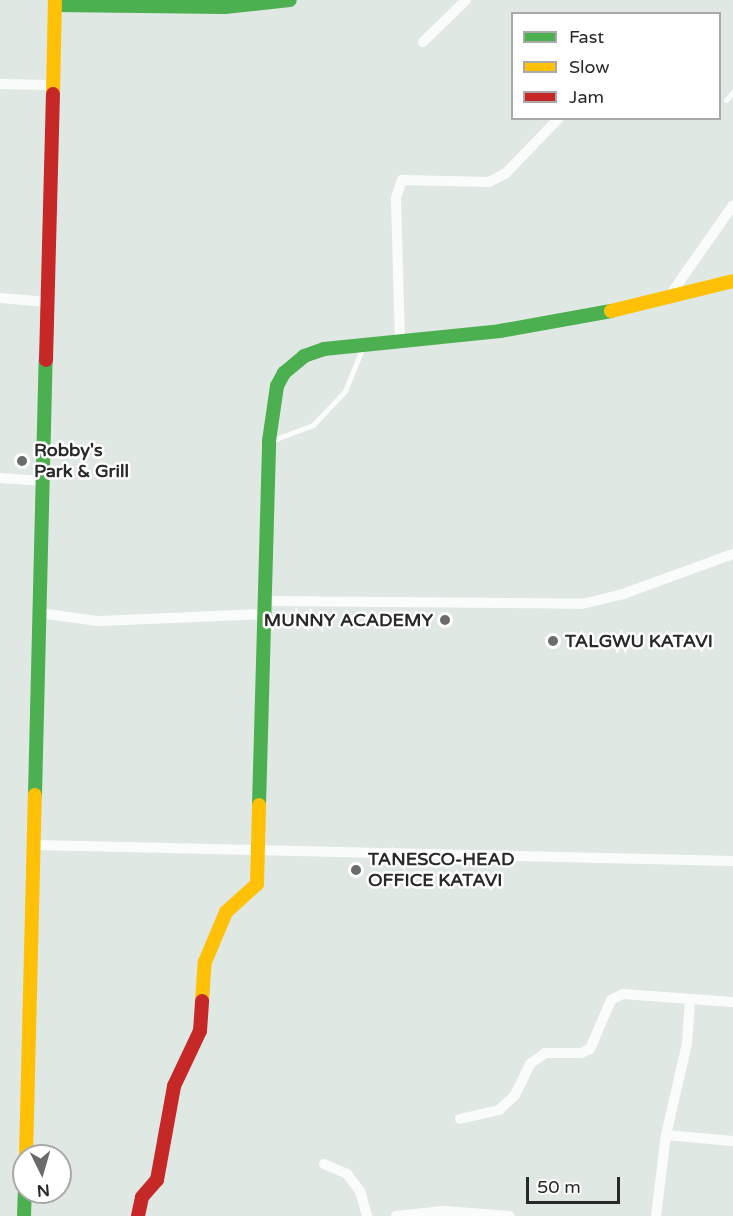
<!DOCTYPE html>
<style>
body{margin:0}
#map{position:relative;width:733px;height:1216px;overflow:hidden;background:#e0e8e4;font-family:"Varela Round",sans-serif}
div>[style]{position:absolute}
.lane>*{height:5px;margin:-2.5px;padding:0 2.5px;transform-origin:2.5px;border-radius:2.5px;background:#fafcfb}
.street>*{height:10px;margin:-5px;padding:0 5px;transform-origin:5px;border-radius:5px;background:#fafcfb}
.fast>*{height:14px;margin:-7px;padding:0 7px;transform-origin:7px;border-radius:7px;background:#4caf50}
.slow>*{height:14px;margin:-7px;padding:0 7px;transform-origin:7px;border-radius:7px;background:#ffc107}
.jam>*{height:14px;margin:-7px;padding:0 7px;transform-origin:7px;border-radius:7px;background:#c62828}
.dots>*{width:16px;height:16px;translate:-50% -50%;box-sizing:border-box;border:3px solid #fff;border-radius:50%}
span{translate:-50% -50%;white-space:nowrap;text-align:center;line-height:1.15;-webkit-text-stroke:5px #fff;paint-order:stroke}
.poi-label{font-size:18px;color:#292929;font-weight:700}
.left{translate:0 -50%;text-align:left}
.right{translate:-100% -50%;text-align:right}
.legend{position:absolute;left:511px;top:12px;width:210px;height:108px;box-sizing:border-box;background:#fff;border:2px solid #a9a9a9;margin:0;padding:8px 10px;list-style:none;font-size:18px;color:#292929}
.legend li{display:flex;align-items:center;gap:12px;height:30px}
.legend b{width:30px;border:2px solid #a9a9a9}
.north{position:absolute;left:12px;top:1144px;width:60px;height:60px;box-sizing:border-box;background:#fff;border:2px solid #a9a9a9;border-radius:50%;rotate:175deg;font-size:16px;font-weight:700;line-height:24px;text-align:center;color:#292929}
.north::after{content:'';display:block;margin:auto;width:21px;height:27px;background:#696c6a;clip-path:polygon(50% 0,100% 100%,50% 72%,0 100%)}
.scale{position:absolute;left:526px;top:1177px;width:94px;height:27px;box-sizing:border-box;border:3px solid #292929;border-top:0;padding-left:8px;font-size:18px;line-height:21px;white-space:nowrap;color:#292929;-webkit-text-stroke:4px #fff;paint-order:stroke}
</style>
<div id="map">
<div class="lane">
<i style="left:726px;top:100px;width:11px;rotate:-49deg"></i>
<i style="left:273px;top:440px;width:43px;rotate:-20.6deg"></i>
<i style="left:313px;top:425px;width:47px;rotate:-46.7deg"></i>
<i style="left:345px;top:391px;width:45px;rotate:-68deg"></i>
</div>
<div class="street">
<i style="left:423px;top:42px;width:60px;rotate:-44.3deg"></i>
<i style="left:0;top:84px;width:52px;rotate:1.1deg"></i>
<i style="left:0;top:298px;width:49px;rotate:4.7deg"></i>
<i style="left:668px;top:298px;width:113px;rotate:-55deg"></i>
<i style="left:400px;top:342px;width:144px;rotate:-91.6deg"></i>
<i style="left:396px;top:198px;width:19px;rotate:-72deg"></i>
<i style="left:402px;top:180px;width:87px;rotate:1.3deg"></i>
<i style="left:489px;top:182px;width:18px;rotate:-27deg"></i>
<i style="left:505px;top:174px;width:78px;rotate:-46deg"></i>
<i style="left:0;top:478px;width:44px;rotate:3.9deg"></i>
<i style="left:267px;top:601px;width:315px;rotate:0.5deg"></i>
<i style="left:582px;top:604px;width:42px;rotate:-13.7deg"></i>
<i style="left:623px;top:594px;width:117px;rotate:-20deg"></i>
<i style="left:40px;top:613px;width:59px;rotate:7.9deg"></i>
<i style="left:98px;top:621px;width:168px;rotate:-2.4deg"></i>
<i style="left:33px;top:845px;width:700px;rotate:1.31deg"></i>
<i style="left:460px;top:1119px;width:40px;rotate:-13deg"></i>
<i style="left:499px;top:1110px;width:22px;rotate:-43deg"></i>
<i style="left:515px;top:1095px;width:34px;rotate:-64deg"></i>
<i style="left:530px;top:1064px;width:19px;rotate:-36deg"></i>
<i style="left:545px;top:1053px;width:36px"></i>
<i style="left:581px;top:1053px;width:10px;rotate:-24deg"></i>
<i style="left:590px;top:1049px;width:53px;rotate:-66.8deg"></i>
<i style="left:611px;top:1000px;width:13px;rotate:-27deg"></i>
<i style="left:623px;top:994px;width:110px;rotate:4.2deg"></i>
<i style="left:666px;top:1135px;width:67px;rotate:5.1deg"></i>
<i style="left:324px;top:1164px;width:25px;rotate:23deg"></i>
<i style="left:347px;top:1174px;width:21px;rotate:53deg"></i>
<i style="left:360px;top:1191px;width:26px;rotate:74deg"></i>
<i style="left:396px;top:1216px;width:48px;rotate:-5.9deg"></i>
<i style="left:444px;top:1211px;width:66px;rotate:4.3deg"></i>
<i style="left:656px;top:1216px;width:82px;rotate:-83deg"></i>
<i style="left:666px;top:1135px;width:94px;rotate:-77.1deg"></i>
<i style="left:687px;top:1043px;width:42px;rotate:-85.9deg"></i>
</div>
<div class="fast">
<i style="left:55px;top:5px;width:170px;rotate:0.7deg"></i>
<i style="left:225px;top:7px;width:65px;rotate:-6.1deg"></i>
<i style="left:35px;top:795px;width:435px;rotate:-88.6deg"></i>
<i style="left:259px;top:805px;width:364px;rotate:-88.4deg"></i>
<i style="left:269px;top:441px;width:56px;rotate:-81.7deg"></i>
<i style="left:277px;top:386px;width:15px;rotate:-62deg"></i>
<i style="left:284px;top:373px;width:26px;rotate:-40deg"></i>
<i style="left:304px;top:356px;width:21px;rotate:-19deg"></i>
<i style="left:324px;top:349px;width:177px;rotate:-5.8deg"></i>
<i style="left:500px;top:331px;width:113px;rotate:-10.2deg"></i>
<i style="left:24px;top:1216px;width:24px;rotate:-88deg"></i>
</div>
<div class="slow">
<i style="left:53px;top:94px;width:94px;rotate:-88.8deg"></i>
<i style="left:611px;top:311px;width:126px;rotate:-13.8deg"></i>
<i style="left:202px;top:1001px;width:39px;rotate:-86deg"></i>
<i style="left:205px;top:962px;width:54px;rotate:-67.2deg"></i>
<i style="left:226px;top:912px;width:42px;rotate:-42.1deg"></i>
<i style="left:257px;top:884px;width:79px;rotate:-88.5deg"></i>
<i style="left:26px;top:1156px;width:361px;rotate:-88.6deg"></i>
</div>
<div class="jam">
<i style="left:46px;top:360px;width:266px;rotate:-88.5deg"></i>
<i style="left:138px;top:1216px;width:19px;rotate:-78deg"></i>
<i style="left:142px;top:1197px;width:23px;rotate:-49deg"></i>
<i style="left:157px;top:1180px;width:96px;rotate:-79.7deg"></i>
<i style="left:174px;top:1086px;width:61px;rotate:-64.7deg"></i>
<i style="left:200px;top:1031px;width:30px;rotate:-86deg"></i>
</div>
<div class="dots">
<i style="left:22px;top:461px;background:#696c6a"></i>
<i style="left:445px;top:620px;background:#696c6a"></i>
<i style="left:553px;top:641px;background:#696c6a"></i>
<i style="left:356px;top:870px;background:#696c6a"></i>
</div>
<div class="poi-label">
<span class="left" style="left:34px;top:461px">Robby's<br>Park &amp; Grill</span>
<span class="right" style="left:433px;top:620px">MUNNY ACADEMY</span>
<span class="left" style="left:565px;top:641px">TALGWU KATAVI</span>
<span class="left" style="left:368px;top:870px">TANESCO-HEAD<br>OFFICE KATAVI</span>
</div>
<ul class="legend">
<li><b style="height:8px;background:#4caf50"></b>Fast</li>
<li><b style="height:8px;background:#ffc107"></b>Slow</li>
<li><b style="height:8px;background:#c62828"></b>Jam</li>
</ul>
<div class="north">N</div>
<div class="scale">50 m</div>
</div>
